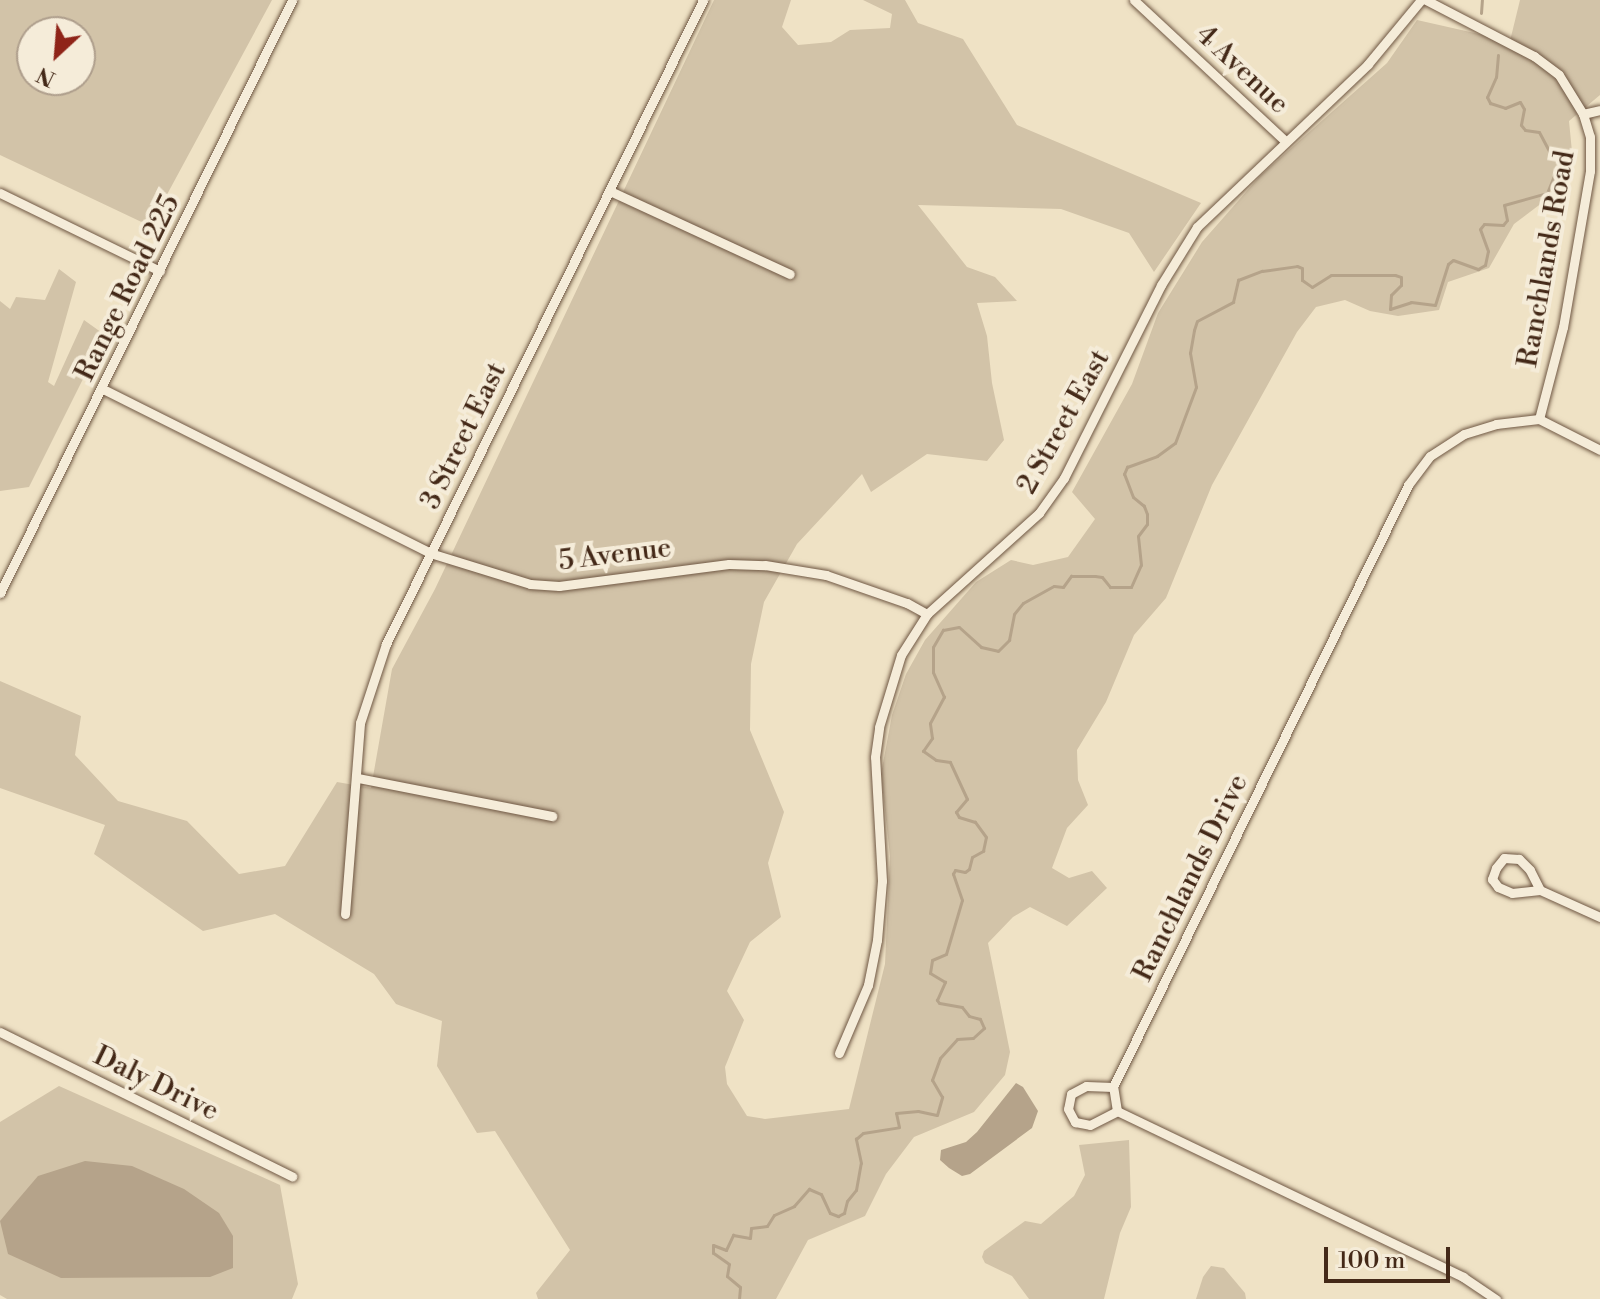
<!DOCTYPE html>
<style>
body{margin:0}
#map{position:relative;width:1600px;height:1299px;overflow:hidden;background:#efe2c5;font-family:"Libre Bodoni",serif}
div>[style]{position:absolute}
.green>*{inset:0;background:#d2c3a8}
.water>*{inset:0;background:#b5a38a}
.stream>*{height:3px;margin:-1.5px;padding:0 1.5px;transform-origin:1.5px;border-radius:1.5px;background:#b5a38a}
.roads{filter:drop-shadow(0 0 2px #6f5743) drop-shadow(0 0 2px #6f5743)}
.minor>*{height:9px;margin:-4.5px;padding:0 4.5px;transform-origin:4.5px;border-radius:4.5px;background:#f5ecd9}
span{translate:-50% -50%;white-space:nowrap;text-align:center;line-height:1.15;-webkit-text-stroke:8px #f5ecd9;paint-order:stroke}
.street-label{font-size:28px;color:#442918}
.north{position:absolute;left:16px;top:16px;width:80px;height:80px;box-sizing:border-box;background:#f5ecd9;border:2px solid #ae9e8c;border-radius:50%;rotate:206deg;font-size:22px;font-weight:700;line-height:32px;text-align:center;color:#442918}
.north::after{content:'';display:block;margin:auto;width:28px;height:36px;background:#8f2418;clip-path:polygon(50% 0,100% 100%,50% 72%,0 100%)}
.scale{position:absolute;left:1324px;top:1247px;width:126px;height:36px;box-sizing:border-box;border:4px solid #442918;border-top:0;padding-left:10px;font-size:24px;line-height:28px;white-space:nowrap;color:#442918;-webkit-text-stroke:6px #f5ecd9;paint-order:stroke}
</style>
<div id="map">
<div class="green">
<i style="clip-path:polygon(evenodd,0 0,272px 0,150px 226px,0 155px,0 0,32px 32px,80px 32px,80px 80px,32px 80px,32px 32px)"></i>
<i style="clip-path:polygon(714px 0,791px 0,782px 27px,798px 45px,831px 42px,850px 30px,890px 28px,892px 14px,863px 0,905px 0,918px 23px,963px 39px,1017px 125px,1201px 203px,1154px 272px,1129px 233px,1061px 209px,918px 205px,967px 267px,995px 277px,1017px 301px,977px 303px,987px 336px,992px 383px,1004px 440px,987px 461px,927px 454px,871px 492px,862px 474px,797px 544px,764px 602px,751px 664px,750px 730px,784px 812px,768px 863px,781px 917px,750px 942px,727px 991px,744px 1020px,725px 1067px,727px 1084px,747px 1116px,765px 1119px,849px 1109px,885px 964px,890px 856px,881px 774px,892px 715px,906px 674px,925px 640px,976px 582px,1011px 560px,1033px 565px,1068px 557px,1095px 519px,1072px 492px,1132px 384px,1158px 313px,1202px 242px,1260px 176px,1387px 63px,1417px 20px,1510px 41px,1520px 0,1600px 0,1600px 95px,1569px 121px,1573px 162px,1555px 193px,1514px 224px,1489px 268px,1448px 282px,1439px 310px,1398px 316px,1370px 311px,1345px 300px,1316px 307px,1297px 332px,1212px 485px,1166px 598px,1134px 635px,1106px 702px,1077px 750px,1078px 780px,1088px 805px,1067px 828px,1052px 868px,1069px 878px,1092px 871px,1107px 888px,1067px 926px,1030px 907px,1013px 917px,988px 943px,1010px 1052px,1005px 1075px,974px 1112px,914px 1137px,886px 1174px,865px 1216px,808px 1240px,776px 1299px,538px 1299px,536px 1293px,570px 1250px,495px 1131px,477px 1133px,437px 1066px,442px 1021px,396px 1004px,374px 974px,275px 914px,203px 931px,94px 854px,105px 825px,0 788px,0 681px,81px 716px,75px 755px,118px 801px,187px 821px,239px 874px,285px 866px,337px 782px,371px 788px,392px 669px,435px 589px)"></i>
<i style="clip-path:polygon(59px 269px,76px 282px,48px 382px,54px 386px,84px 320px,105px 335px,29px 487px,0 491px,0 301px,10px 309px,16px 297px,45px 300px)"></i>
<i style="clip-path:polygon(59px 1086px,280px 1185px,298px 1284px,292px 1299px,7px 1299px,0 1295px,0 1122px)"></i>
<i style="clip-path:polygon(1129px 1140px,1131px 1207px,1120px 1233px,1104px 1299px,1029px 1299px,1012px 1276px,985px 1263px,982px 1257px,984px 1251px,1025px 1221px,1041px 1224px,1074px 1196px,1085px 1175px,1079px 1145px)"></i>
<i style="clip-path:polygon(1211px 1266px,1224px 1268px,1245px 1293px,1246px 1299px,1196px 1299px,1203px 1277px)"></i>
</div>
<div class="water">
<i style="clip-path:polygon(1016px 1083px,1023px 1087px,1038px 1111px,1032px 1128px,970px 1174px,962px 1176px,949px 1168px,940px 1160px,941px 1150px,966px 1142px,977px 1132px)"></i>
<i style="clip-path:polygon(85px 1161px,132px 1166px,184px 1189px,219px 1213px,233px 1236px,233px 1268px,210px 1277px,61px 1278px,8px 1254px,0 1221px,15px 1203px,38px 1176px)"></i>
</div>
<div class="stream">
<i style="left:1481px;top:13px;width:13px;rotate:-86deg"></i>
<i style="left:1498px;top:55px;width:22px;rotate:95deg"></i>
<i style="left:1496px;top:77px;width:22px;rotate:114deg"></i>
<i style="left:1487px;top:97px;width:7px;rotate:63deg"></i>
<i style="left:1490px;top:103px;width:16px;rotate:18deg"></i>
<i style="left:1505px;top:108px;width:16px;rotate:-22deg"></i>
<i style="left:1520px;top:102px;width:8px;rotate:60deg"></i>
<i style="left:1524px;top:109px;width:16px;rotate:101deg"></i>
<i style="left:1521px;top:125px;width:6px;rotate:51deg"></i>
<i style="left:1525px;top:130px;width:14px;rotate:8deg"></i>
<i style="left:1539px;top:132px;width:24px;rotate:62deg"></i>
<i style="left:1550px;top:153px;width:12px;rotate:35deg"></i>
<i style="left:1560px;top:160px;width:15px;rotate:-23deg"></i>
<i style="left:739px;top:1299px;width:12px;rotate:-85deg"></i>
<i style="left:740px;top:1287px;width:17px;rotate:-140deg"></i>
<i style="left:727px;top:1276px;width:12px;rotate:-81deg"></i>
<i style="left:729px;top:1264px;width:19px;rotate:-145deg"></i>
<i style="left:713px;top:1253px;width:8px;rotate:-90deg"></i>
<i style="left:713px;top:1245px;width:14px;rotate:21deg"></i>
<i style="left:726px;top:1250px;width:17px;rotate:-65deg"></i>
<i style="left:733px;top:1235px;width:17px;rotate:10deg"></i>
<i style="left:750px;top:1238px;width:10px;rotate:-84deg"></i>
<i style="left:751px;top:1228px;width:16px;rotate:-7deg"></i>
<i style="left:767px;top:1226px;width:13px;rotate:-58deg"></i>
<i style="left:774px;top:1215px;width:22px;rotate:-24deg"></i>
<i style="left:794px;top:1206px;width:23px;rotate:-49deg"></i>
<i style="left:809px;top:1189px;width:13px;rotate:23deg"></i>
<i style="left:821px;top:1194px;width:21px;rotate:65deg"></i>
<i style="left:830px;top:1213px;width:9px;rotate:21deg"></i>
<i style="left:838px;top:1216px;width:7px;rotate:-27deg"></i>
<i style="left:844px;top:1213px;width:12px;rotate:-76deg"></i>
<i style="left:847px;top:1201px;width:14px;rotate:-51deg"></i>
<i style="left:856px;top:1190px;width:27px;rotate:-80deg"></i>
<i style="left:861px;top:1163px;width:25px;rotate:-102deg"></i>
<i style="left:856px;top:1139px;width:9px;rotate:-41deg"></i>
<i style="left:863px;top:1133px;width:36px;rotate:-9deg"></i>
<i style="left:899px;top:1127px;width:14px;rotate:-102deg"></i>
<i style="left:896px;top:1113px;width:22px;rotate:-5deg"></i>
<i style="left:918px;top:1111px;width:19px;rotate:12deg"></i>
<i style="left:937px;top:1115px;width:19px;rotate:-74deg"></i>
<i style="left:942px;top:1097px;width:20px;rotate:-120deg"></i>
<i style="left:932px;top:1080px;width:23px;rotate:-70deg"></i>
<i style="left:940px;top:1058px;width:25px;rotate:-48deg"></i>
<i style="left:957px;top:1039px;width:16px;rotate:-4deg"></i>
<i style="left:973px;top:1038px;width:15px;rotate:-42deg"></i>
<i style="left:984px;top:1028px;width:10px;rotate:-114deg"></i>
<i style="left:980px;top:1019px;width:11px;rotate:-165deg"></i>
<i style="left:969px;top:1016px;width:11px;rotate:-128deg"></i>
<i style="left:962px;top:1007px;width:23px;rotate:-170deg"></i>
<i style="left:939px;top:1003px;width:4px;rotate:-124deg"></i>
<i style="left:937px;top:1000px;width:20px;rotate:-66deg"></i>
<i style="left:945px;top:982px;width:17px;rotate:-149deg"></i>
<i style="left:930px;top:973px;width:13px;rotate:-81deg"></i>
<i style="left:932px;top:960px;width:15px;rotate:-23deg"></i>
<i style="left:946px;top:954px;width:56px;rotate:-73.5deg"></i>
<i style="left:962px;top:900px;width:28px;rotate:-109deg"></i>
<i style="left:953px;top:874px;width:4px;rotate:-63deg"></i>
<i style="left:955px;top:870px;width:10px;rotate:11deg"></i>
<i style="left:965px;top:872px;width:5px;rotate:-37deg"></i>
<i style="left:969px;top:869px;width:12px;rotate:-76deg"></i>
<i style="left:972px;top:857px;width:13px;rotate:-29deg"></i>
<i style="left:983px;top:851px;width:14px;rotate:-78deg"></i>
<i style="left:986px;top:837px;width:19px;rotate:-126deg"></i>
<i style="left:975px;top:822px;width:17px;rotate:-163deg"></i>
<i style="left:959px;top:817px;width:6px;rotate:-121deg"></i>
<i style="left:956px;top:812px;width:17px;rotate:-50deg"></i>
<i style="left:967px;top:799px;width:41px;rotate:-114.7deg"></i>
<i style="left:950px;top:762px;width:14px;rotate:-172deg"></i>
<i style="left:936px;top:760px;width:16px;rotate:-145deg"></i>
<i style="left:923px;top:751px;width:16px;rotate:-55deg"></i>
<i style="left:932px;top:738px;width:15px;rotate:-98deg"></i>
<i style="left:930px;top:723px;width:30px;rotate:-62deg"></i>
<i style="left:944px;top:697px;width:27px;rotate:-114deg"></i>
<i style="left:933px;top:672px;width:25px;rotate:-90deg"></i>
<i style="left:933px;top:647px;width:20px;rotate:-60deg"></i>
<i style="left:943px;top:630px;width:16px;rotate:-11deg"></i>
<i style="left:959px;top:627px;width:30px;rotate:42deg"></i>
<i style="left:981px;top:647px;width:17px;rotate:13deg"></i>
<i style="left:998px;top:651px;width:16px;rotate:-45deg"></i>
<i style="left:1009px;top:640px;width:26px;rotate:-79deg"></i>
<i style="left:1014px;top:614px;width:14px;rotate:-51deg"></i>
<i style="left:1023px;top:603px;width:35px;rotate:-29deg"></i>
<i style="left:1054px;top:586px;width:9px;rotate:6deg"></i>
<i style="left:1063px;top:587px;width:14px;rotate:-54deg"></i>
<i style="left:1071px;top:576px;width:24px"></i>
<i style="left:1095px;top:576px;width:7px;rotate:8deg"></i>
<i style="left:1102px;top:577px;width:13px;rotate:51deg"></i>
<i style="left:1110px;top:587px;width:21px"></i>
<i style="left:1131px;top:587px;width:24px;rotate:-66deg"></i>
<i style="left:1141px;top:565px;width:29px;rotate:-96deg"></i>
<i style="left:1138px;top:536px;width:15px;rotate:-53deg"></i>
<i style="left:1147px;top:524px;width:10px;rotate:-90deg"></i>
<i style="left:1147px;top:514px;width:9px;rotate:-111deg"></i>
<i style="left:1144px;top:506px;width:14px;rotate:-141deg"></i>
<i style="left:1133px;top:497px;width:25px;rotate:-111deg"></i>
<i style="left:1124px;top:474px;width:8px;rotate:-67deg"></i>
<i style="left:1127px;top:467px;width:32px;rotate:-20deg"></i>
<i style="left:1157px;top:456px;width:22px;rotate:-36deg"></i>
<i style="left:1175px;top:443px;width:60px;rotate:-69.4deg"></i>
<i style="left:1196px;top:387px;width:35px;rotate:-100deg"></i>
<i style="left:1190px;top:353px;width:23px;rotate:-80deg"></i>
<i style="left:1194px;top:330px;width:9px;rotate:-72deg"></i>
<i style="left:1197px;top:321px;width:41px;rotate:-27.8deg"></i>
<i style="left:1233px;top:302px;width:23px;rotate:-77deg"></i>
<i style="left:1238px;top:280px;width:26px;rotate:-21deg"></i>
<i style="left:1262px;top:271px;width:35px;rotate:-8deg"></i>
<i style="left:1297px;top:266px;width:5px;rotate:22deg"></i>
<i style="left:1302px;top:268px;width:12px;rotate:90deg"></i>
<i style="left:1302px;top:280px;width:12px;rotate:35deg"></i>
<i style="left:1312px;top:287px;width:22px;rotate:-32deg"></i>
<i style="left:1331px;top:275px;width:64px"></i>
<i style="left:1395px;top:275px;width:6px;rotate:18deg"></i>
<i style="left:1401px;top:277px;width:8px;rotate:90deg"></i>
<i style="left:1401px;top:285px;width:14px;rotate:135deg"></i>
<i style="left:1391px;top:295px;width:14px;rotate:94deg"></i>
<i style="left:1390px;top:309px;width:22px;rotate:-18deg"></i>
<i style="left:1411px;top:302px;width:24px;rotate:7deg"></i>
<i style="left:1435px;top:305px;width:43px;rotate:-72.4deg"></i>
<i style="left:1448px;top:264px;width:6px;rotate:-39deg"></i>
<i style="left:1453px;top:260px;width:27px;rotate:20deg"></i>
<i style="left:1478px;top:269px;width:8px;rotate:-30deg"></i>
<i style="left:1485px;top:265px;width:14px;rotate:-78deg"></i>
<i style="left:1488px;top:251px;width:23px;rotate:-110deg"></i>
<i style="left:1480px;top:229px;width:6px;rotate:-51deg"></i>
<i style="left:1484px;top:224px;width:19px;rotate:3deg"></i>
<i style="left:1503px;top:225px;width:6px;rotate:-51deg"></i>
<i style="left:1507px;top:220px;width:15px;rotate:-101deg"></i>
<i style="left:1504px;top:205px;width:45px;rotate:-15.6deg"></i>
<i style="left:1547px;top:193px;width:35px;rotate:-68deg"></i>
</div>
<div class="roads">
<div class="minor">
<i style="left:1134px;top:0;width:205px;rotate:43deg"></i>
<i style="left:1426px;top:0;width:122px;rotate:27.4deg"></i>
<i style="left:1534px;top:56px;width:31px;rotate:37deg"></i>
<i style="left:1559px;top:75px;width:46px;rotate:58.4deg"></i>
<i style="left:1583px;top:114px;width:24px;rotate:73deg"></i>
<i style="left:1590px;top:137px;width:34px;rotate:90deg"></i>
<i style="left:1590px;top:171px;width:158px;rotate:99.8deg"></i>
<i style="left:1563px;top:327px;width:95px;rotate:104.6deg"></i>
<i style="left:1583px;top:114px;width:17px;rotate:-13deg"></i>
<i style="left:610px;top:191px;width:198px;rotate:24.8deg"></i>
<i style="left:0;top:193px;width:178px;rotate:26deg"></i>
<i style="left:103px;top:389px;width:366px;rotate:26.6deg"></i>
<i style="left:430px;top:553px;width:105px;rotate:17.2deg"></i>
<i style="left:530px;top:584px;width:29px;rotate:4deg"></i>
<i style="left:559px;top:586px;width:171px;rotate:-7.4deg"></i>
<i style="left:729px;top:564px;width:36px;rotate:2deg"></i>
<i style="left:765px;top:565px;width:62px;rotate:9.3deg"></i>
<i style="left:826px;top:575px;width:86px;rotate:19.1deg"></i>
<i style="left:907px;top:603px;width:23px;rotate:29deg"></i>
<i style="left:0;top:593px;width:661px;rotate:-63.78deg"></i>
<i style="left:358px;top:778px;width:198px;rotate:11.1deg"></i>
<i style="left:1540px;top:890px;width:22px;rotate:-117deg"></i>
<i style="left:1530px;top:870px;width:16px;rotate:-135deg"></i>
<i style="left:1519px;top:859px;width:15px;rotate:-176deg"></i>
<i style="left:1504px;top:858px;width:13px;rotate:129deg"></i>
<i style="left:1496px;top:868px;width:12px;rotate:110deg"></i>
<i style="left:1492px;top:879px;width:10px;rotate:53deg"></i>
<i style="left:1498px;top:887px;width:15px;rotate:23deg"></i>
<i style="left:1512px;top:893px;width:28px;rotate:-6deg"></i>
<i style="left:1540px;top:890px;width:66px;rotate:24.2deg"></i>
<i style="left:345px;top:914px;width:192px;rotate:-85.5deg"></i>
<i style="left:360px;top:723px;width:83px;rotate:-71.8deg"></i>
<i style="left:386px;top:644px;width:718px;rotate:-63.79deg"></i>
<i style="left:0;top:1032px;width:326px;rotate:26.3deg"></i>
<i style="left:839px;top:1053px;width:74px;rotate:-66.9deg"></i>
<i style="left:868px;top:985px;width:46px;rotate:-78.7deg"></i>
<i style="left:877px;top:940px;width:59px;rotate:-85.2deg"></i>
<i style="left:882px;top:881px;width:124px;rotate:-93.2deg"></i>
<i style="left:875px;top:757px;width:30px;rotate:-82deg"></i>
<i style="left:879px;top:727px;width:75px;rotate:-73deg"></i>
<i style="left:901px;top:655px;width:49px;rotate:-57.6deg"></i>
<i style="left:927px;top:614px;width:151px;rotate:-42deg"></i>
<i style="left:1039px;top:513px;width:43px;rotate:-54.5deg"></i>
<i style="left:1064px;top:478px;width:216px;rotate:-63.3deg"></i>
<i style="left:1161px;top:285px;width:68px;rotate:-58.2deg"></i>
<i style="left:1197px;top:227px;width:236px;rotate:-43.6deg"></i>
<i style="left:1368px;top:64px;width:83px;rotate:-50.4deg"></i>
<i style="left:1113px;top:1087px;width:27px;rotate:-178deg"></i>
<i style="left:1086px;top:1086px;width:17px;rotate:152deg"></i>
<i style="left:1071px;top:1094px;width:15px;rotate:101deg"></i>
<i style="left:1068px;top:1109px;width:15px;rotate:62deg"></i>
<i style="left:1075px;top:1122px;width:15px;rotate:11deg"></i>
<i style="left:1090px;top:1125px;width:30px;rotate:-27deg"></i>
<i style="left:1117px;top:1111px;width:24px;rotate:-99deg"></i>
<i style="left:1113px;top:1087px;width:670px;rotate:-63.89deg"></i>
<i style="left:1408px;top:485px;width:36px;rotate:-53deg"></i>
<i style="left:1430px;top:456px;width:40px;rotate:-32.9deg"></i>
<i style="left:1464px;top:434px;width:34px;rotate:-17deg"></i>
<i style="left:1496px;top:424px;width:43px;rotate:-6.6deg"></i>
<i style="left:1539px;top:419px;width:68px;rotate:26.9deg"></i>
<i style="left:1117px;top:1111px;width:384px;rotate:25.6deg"></i>
<i style="left:1463px;top:1277px;width:40px;rotate:34deg"></i>
</div>
</div>
<div class="street-label">
<span style="left:1242px;top:70px;rotate:43deg">4 Avenue</span>
<span style="left:1547px;top:259px;rotate:-80deg">Ranchlands Road</span>
<span style="left:128px;top:288px;rotate:-64deg">Range Road 225</span>
<span style="left:1064px;top:422px;rotate:-61deg">2 Street East</span>
<span style="left:464px;top:436px;rotate:-64deg">3 Street East</span>
<span style="left:615px;top:555px;rotate:-7deg">5 Avenue</span>
<span style="left:1191px;top:878px;rotate:-64deg">Ranchlands Drive</span>
<span style="left:156px;top:1084px;rotate:26deg">Daly Drive</span>
</div>
<div class="north">N</div>
<div class="scale">100 m</div>
</div>
